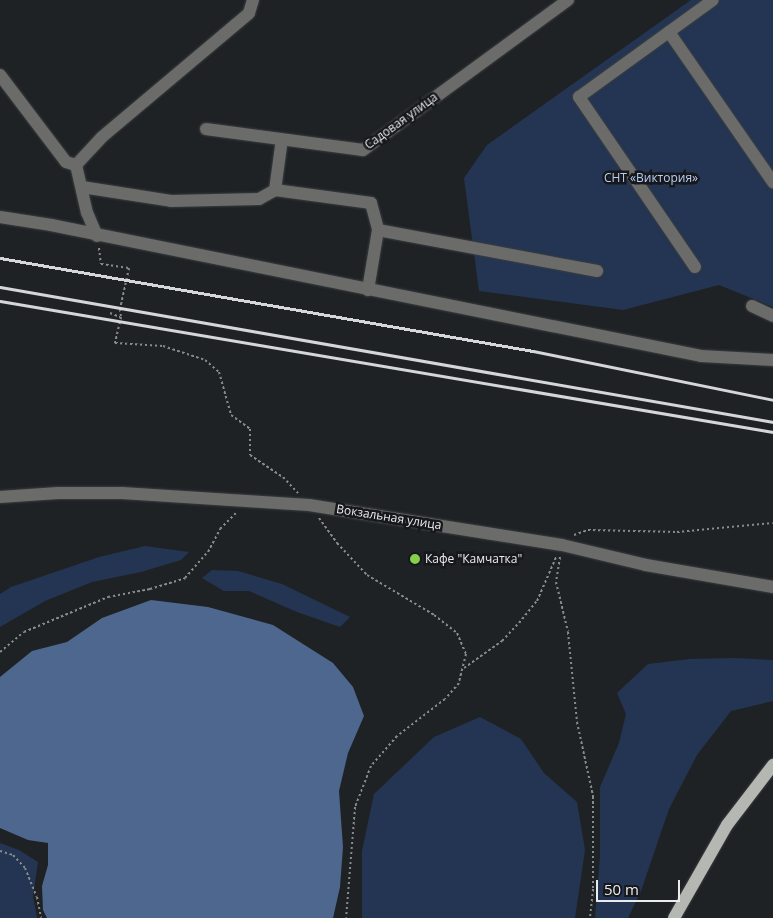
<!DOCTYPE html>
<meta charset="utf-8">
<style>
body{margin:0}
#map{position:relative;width:773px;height:918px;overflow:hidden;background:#1f2225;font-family:"Open Sans",sans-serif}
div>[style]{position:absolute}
.green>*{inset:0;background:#233552}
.water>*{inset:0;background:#4e678f}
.path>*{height:2px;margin-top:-1px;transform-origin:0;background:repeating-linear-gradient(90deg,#888a8d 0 2.5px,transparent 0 5px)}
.roads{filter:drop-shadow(0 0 1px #3b3e41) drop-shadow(0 0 1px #3b3e41)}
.minor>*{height:12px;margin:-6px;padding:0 6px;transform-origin:6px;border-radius:6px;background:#6b6c6a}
.major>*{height:12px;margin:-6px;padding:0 6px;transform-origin:6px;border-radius:6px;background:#b5b7b3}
.rail>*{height:3px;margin:-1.5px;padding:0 1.5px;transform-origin:1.5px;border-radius:1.5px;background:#d5d6d9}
.dots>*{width:14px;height:14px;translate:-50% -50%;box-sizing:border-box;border:2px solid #16181c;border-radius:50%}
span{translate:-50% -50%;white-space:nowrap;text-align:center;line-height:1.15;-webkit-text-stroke:5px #16181c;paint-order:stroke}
.street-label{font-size:12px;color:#eaebee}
.park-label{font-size:12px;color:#b8cff6}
.poi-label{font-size:12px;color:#eaebee}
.left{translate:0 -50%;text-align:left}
.scale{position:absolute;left:596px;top:880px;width:84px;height:22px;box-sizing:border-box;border:2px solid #eaebee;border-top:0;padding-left:6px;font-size:15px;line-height:18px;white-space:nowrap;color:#eaebee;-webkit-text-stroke:4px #16181c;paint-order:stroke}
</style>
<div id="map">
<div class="green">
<i style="clip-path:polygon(691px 0,773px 0,773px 307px,719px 285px,623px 310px,479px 291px,464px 178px,487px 145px)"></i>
<i style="clip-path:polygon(145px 546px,189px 552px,181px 560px,141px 572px,92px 582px,45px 601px,0 627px,0 594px,11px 587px,99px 557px)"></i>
<i style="clip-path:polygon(212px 570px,238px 571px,282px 584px,350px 617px,340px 627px,297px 612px,249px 591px,224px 591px,202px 578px)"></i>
<i style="clip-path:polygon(734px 658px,773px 660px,773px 701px,731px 711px,697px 755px,669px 809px,641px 891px,628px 918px,595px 918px,600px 857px,600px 787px,619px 743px,626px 714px,617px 693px,648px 664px,690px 659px)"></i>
<i style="clip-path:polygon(480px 717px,521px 739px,544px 773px,577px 802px,585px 850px,575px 918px,362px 918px,362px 851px,374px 794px,434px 737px)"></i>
<i style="clip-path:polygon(0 843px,19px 850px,38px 862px,33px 896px,37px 918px,0 918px)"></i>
</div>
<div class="water">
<i style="clip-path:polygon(151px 600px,208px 607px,273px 625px,333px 663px,353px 687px,364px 716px,348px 753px,339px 791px,343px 847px,340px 887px,333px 918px,47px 918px,43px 910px,42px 886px,48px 865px,48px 843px,28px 840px,0 828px,0 677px,32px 651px,67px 642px,102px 618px)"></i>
</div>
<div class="path">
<i style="left:99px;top:248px;width:16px;rotate:83deg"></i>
<i style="left:101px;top:264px;width:28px;rotate:8deg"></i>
<i style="left:129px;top:268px;width:42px;rotate:102.4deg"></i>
<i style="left:120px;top:309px;width:8px;rotate:83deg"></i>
<i style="left:121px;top:317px;width:27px;rotate:103deg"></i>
<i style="left:115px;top:343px;width:48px;rotate:3.6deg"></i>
<i style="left:163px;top:346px;width:44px;rotate:18.4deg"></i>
<i style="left:205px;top:360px;width:18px;rotate:41deg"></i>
<i style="left:219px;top:372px;width:45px;rotate:74.4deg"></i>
<i style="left:231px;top:415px;width:24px;rotate:36deg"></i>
<i style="left:250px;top:429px;width:26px;rotate:90deg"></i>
<i style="left:250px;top:455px;width:40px;rotate:34deg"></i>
<i style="left:283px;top:477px;width:22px;rotate:47deg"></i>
<i style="left:110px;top:313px;width:11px;rotate:22deg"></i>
<i style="left:319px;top:518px;width:31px;rotate:54deg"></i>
<i style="left:337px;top:543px;width:44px;rotate:46.8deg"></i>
<i style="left:367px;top:575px;width:78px;rotate:30.8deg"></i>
<i style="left:434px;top:615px;width:29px;rotate:38deg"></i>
<i style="left:457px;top:633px;width:23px;rotate:67deg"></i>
<i style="left:466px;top:654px;width:30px;rotate:104deg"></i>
<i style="left:459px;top:683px;width:21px;rotate:131deg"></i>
<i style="left:445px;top:699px;width:61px;rotate:142.4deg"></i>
<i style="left:397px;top:736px;width:40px;rotate:131deg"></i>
<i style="left:371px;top:766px;width:44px;rotate:111.3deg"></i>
<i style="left:355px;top:807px;width:111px;rotate:94.6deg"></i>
<i style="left:574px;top:535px;width:15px;rotate:-20deg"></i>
<i style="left:588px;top:530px;width:89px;rotate:1.3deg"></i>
<i style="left:677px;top:532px;width:96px;rotate:-5.4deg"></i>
<i style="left:560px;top:557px;width:25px;rotate:99deg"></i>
<i style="left:556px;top:582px;width:51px;rotate:76.5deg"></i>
<i style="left:568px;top:632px;width:90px;rotate:84.3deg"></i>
<i style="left:577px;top:722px;width:76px;rotate:77.8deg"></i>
<i style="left:593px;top:796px;width:93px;rotate:90deg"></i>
<i style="left:593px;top:889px;width:29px;rotate:96deg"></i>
<i style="left:0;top:652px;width:31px;rotate:-40deg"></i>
<i style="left:24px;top:632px;width:91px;rotate:-22.6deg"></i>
<i style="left:108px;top:597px;width:43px;rotate:-10.8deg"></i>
<i style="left:150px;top:589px;width:37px;rotate:-17deg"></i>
<i style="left:185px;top:578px;width:35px;rotate:-49deg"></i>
<i style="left:208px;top:552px;width:26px;rotate:-62deg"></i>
<i style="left:220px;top:529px;width:24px;rotate:-45deg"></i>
<i style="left:464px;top:668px;width:47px;rotate:-35.4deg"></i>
<i style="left:502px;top:641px;width:25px;rotate:-47deg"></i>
<i style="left:519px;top:623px;width:28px;rotate:-51deg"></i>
<i style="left:537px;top:601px;width:50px;rotate:-66.5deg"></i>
<i style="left:0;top:851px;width:14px;rotate:17deg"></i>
<i style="left:13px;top:855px;width:18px;rotate:47deg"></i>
<i style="left:25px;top:868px;width:31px;rotate:68deg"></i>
<i style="left:37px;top:897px;width:21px;rotate:79deg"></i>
</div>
<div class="roads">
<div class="minor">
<i style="left:669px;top:32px;width:183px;rotate:55.3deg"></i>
<i style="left:0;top:75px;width:109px;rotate:52.8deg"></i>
<i style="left:66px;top:162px;width:10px;rotate:17deg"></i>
<i style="left:206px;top:129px;width:158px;rotate:7.6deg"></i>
<i style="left:363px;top:150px;width:254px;rotate:-36.2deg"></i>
<i style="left:82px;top:187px;width:90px;rotate:8.9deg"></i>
<i style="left:171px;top:201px;width:88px;rotate:-1.3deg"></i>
<i style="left:259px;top:199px;width:18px;rotate:-29deg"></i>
<i style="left:275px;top:190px;width:51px;rotate:-82.2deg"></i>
<i style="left:275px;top:190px;width:97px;rotate:7.7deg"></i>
<i style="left:371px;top:203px;width:28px;rotate:75deg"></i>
<i style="left:378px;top:230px;width:61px;rotate:99.5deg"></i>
<i style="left:0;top:217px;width:52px;rotate:8.9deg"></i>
<i style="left:51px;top:225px;width:663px;rotate:11.39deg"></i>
<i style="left:701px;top:356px;width:72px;rotate:3.2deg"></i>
<i style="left:378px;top:230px;width:223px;rotate:10.6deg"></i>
<i style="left:97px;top:236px;width:25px;rotate:-113deg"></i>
<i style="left:87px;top:213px;width:49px;rotate:-102.9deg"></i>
<i style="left:76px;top:165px;width:38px;rotate:-47deg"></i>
<i style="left:102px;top:137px;width:192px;rotate:-40.1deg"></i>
<i style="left:249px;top:13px;width:14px;rotate:-73deg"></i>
<i style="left:695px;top:267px;width:206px;rotate:-124.3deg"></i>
<i style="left:579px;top:97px;width:165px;rotate:-35.9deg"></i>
<i style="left:752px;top:306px;width:23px;rotate:25deg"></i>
<i style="left:0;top:497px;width:58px;rotate:-3.9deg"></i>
<i style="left:58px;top:493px;width:64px"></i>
<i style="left:122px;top:493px;width:187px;rotate:3.7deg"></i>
<i style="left:309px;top:505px;width:256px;rotate:9deg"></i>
<i style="left:562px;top:545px;width:86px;rotate:13.4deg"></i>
<i style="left:646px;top:565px;width:129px;rotate:9.8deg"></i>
</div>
<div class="major">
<i style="left:674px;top:918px;width:107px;rotate:-60.3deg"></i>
<i style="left:727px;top:825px;width:76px;rotate:-52.5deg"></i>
</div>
</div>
<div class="rail">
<i style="left:0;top:258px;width:541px;rotate:9.9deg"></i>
<i style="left:533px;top:351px;width:245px;rotate:11.5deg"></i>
<i style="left:0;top:287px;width:785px;rotate:9.91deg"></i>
<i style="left:0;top:301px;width:784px;rotate:9.62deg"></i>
</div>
<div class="dots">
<i style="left:415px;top:559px;background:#84cf4d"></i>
</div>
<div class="street-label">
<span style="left:401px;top:121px;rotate:-36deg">Садовая улица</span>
<span style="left:389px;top:517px;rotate:9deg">Вокзальная улица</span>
</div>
<div class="park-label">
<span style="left:651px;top:178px">СНТ «Виктория»</span>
</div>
<div class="poi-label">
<span class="left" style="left:425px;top:559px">Кафе "Камчатка"</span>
</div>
<div class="scale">50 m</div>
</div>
